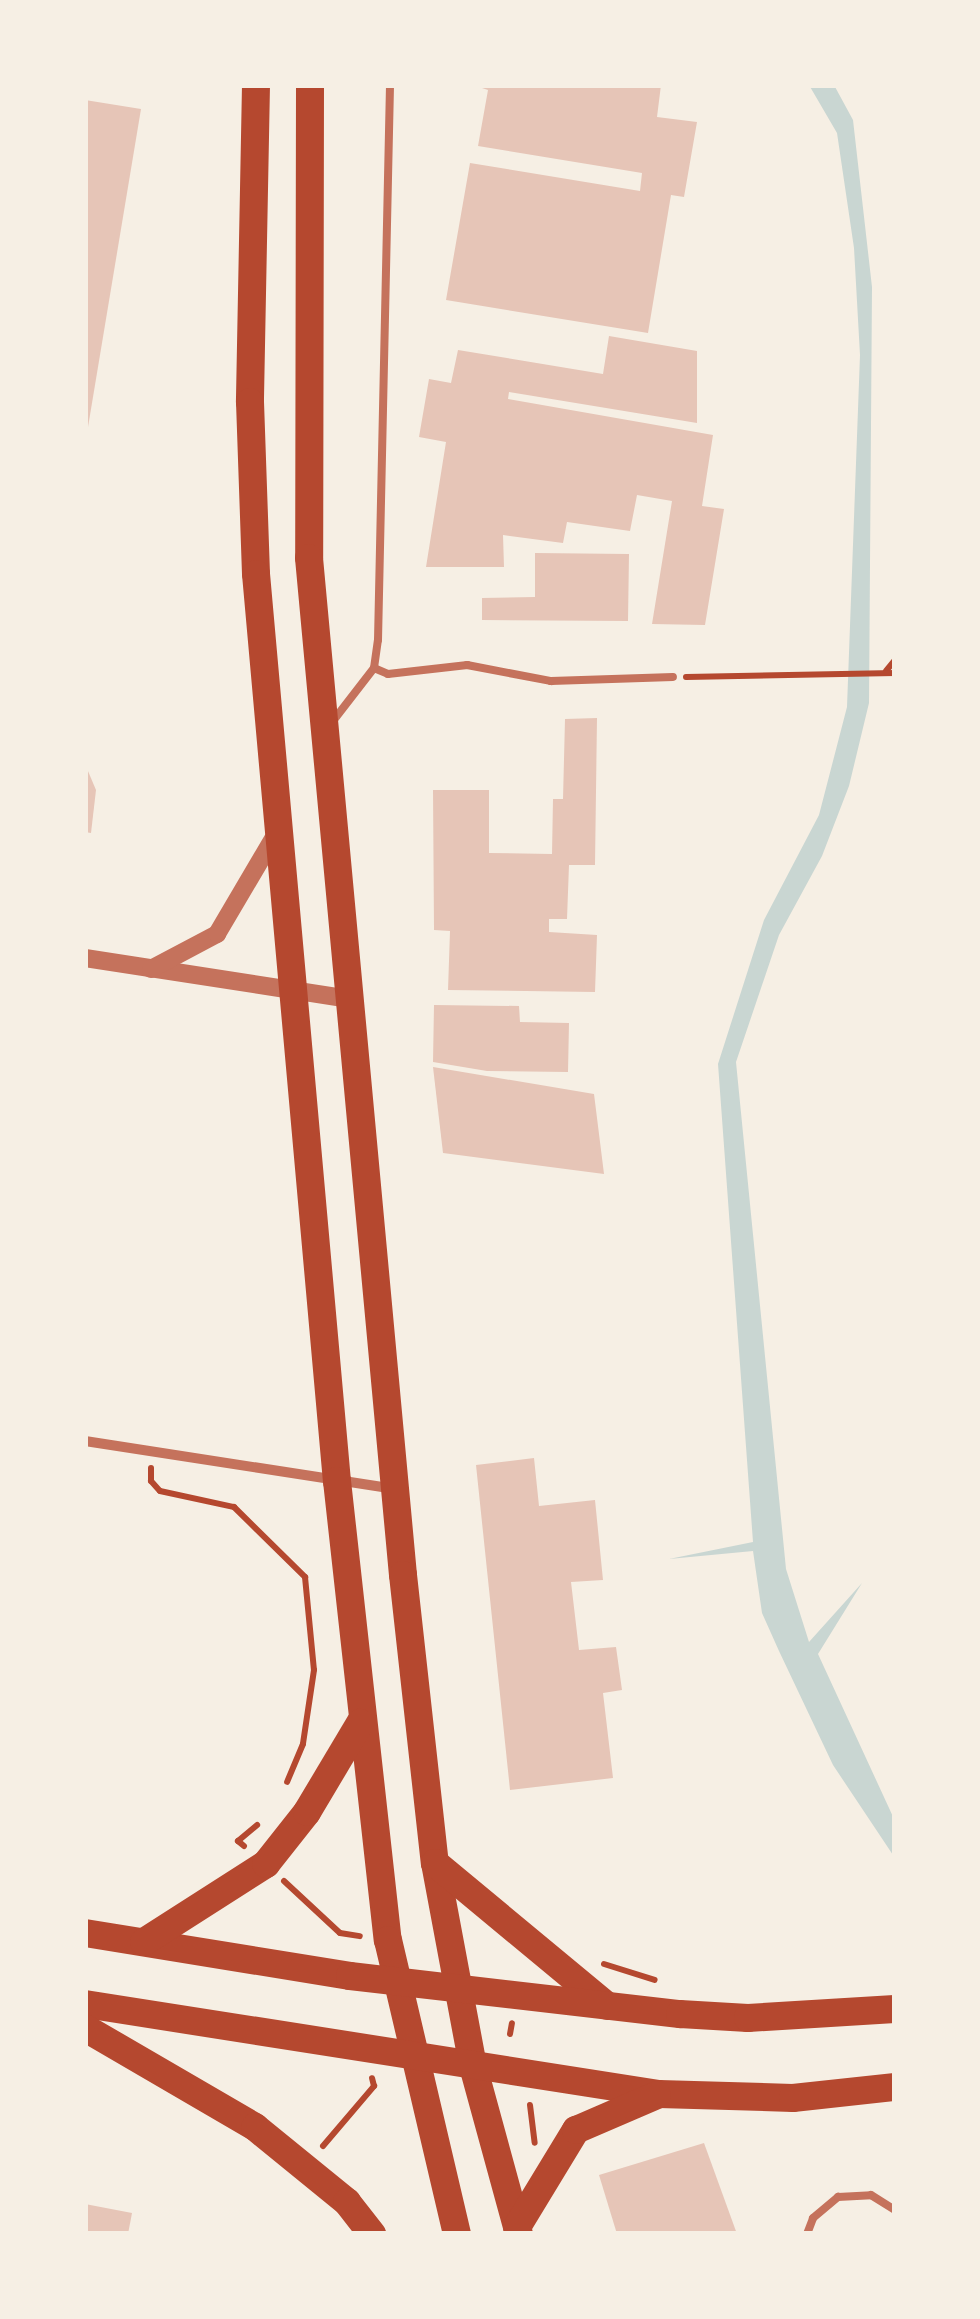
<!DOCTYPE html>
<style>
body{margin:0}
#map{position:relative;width:980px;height:2319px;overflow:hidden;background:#f6efe4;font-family:Mulish,sans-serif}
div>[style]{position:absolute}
.water>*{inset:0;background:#c9d6d2}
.building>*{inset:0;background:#e6c5b7}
.path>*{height:6px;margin:-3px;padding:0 3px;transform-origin:3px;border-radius:3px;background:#b5482f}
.service>*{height:8px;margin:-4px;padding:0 4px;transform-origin:4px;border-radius:4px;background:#c5725c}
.minor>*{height:10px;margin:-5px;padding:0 5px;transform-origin:5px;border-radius:5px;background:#c5725c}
.tertiary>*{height:18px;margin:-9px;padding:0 9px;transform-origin:9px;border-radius:9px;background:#c5725c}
.trunk>*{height:28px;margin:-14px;padding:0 14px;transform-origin:14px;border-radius:14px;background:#b5482f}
span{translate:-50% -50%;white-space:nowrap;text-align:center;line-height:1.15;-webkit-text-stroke:10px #f6efe4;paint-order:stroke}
.frame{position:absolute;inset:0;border:88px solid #f6efe4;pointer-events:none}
</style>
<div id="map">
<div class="water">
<i style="clip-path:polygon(809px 85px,834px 85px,853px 120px,872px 287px,869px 703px,849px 786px,822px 856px,779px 935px,736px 1062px,786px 1569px,809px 1642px,862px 1583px,818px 1654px,895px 1821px,895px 1858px,833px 1765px,779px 1651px,762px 1613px,753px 1551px,669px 1559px,753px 1542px,718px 1064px,764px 920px,819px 815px,847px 707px,860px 355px,854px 248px,837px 133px)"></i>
</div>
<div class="building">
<i style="clip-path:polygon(473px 85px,661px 85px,657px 117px,697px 122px,684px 197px,671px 195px,648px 333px,446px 300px,470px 163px,640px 191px,642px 173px,478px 146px,488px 90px)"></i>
<i style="clip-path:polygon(85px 100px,141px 109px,87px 433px,85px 432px)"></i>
<i style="clip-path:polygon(609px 336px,697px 351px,697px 423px,509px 392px,508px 399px,713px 435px,702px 506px,724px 509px,705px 625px,652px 624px,672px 501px,637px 495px,630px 531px,567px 522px,563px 543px,503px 535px,504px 567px,426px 567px,446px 442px,419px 437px,429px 379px,451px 383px,458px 350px,603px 374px)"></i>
<i style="clip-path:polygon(535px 553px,629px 554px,628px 621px,482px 620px,482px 598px,535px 597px)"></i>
<i style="clip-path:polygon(597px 718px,595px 865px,569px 865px,567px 919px,549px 919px,549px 932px,597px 935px,595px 992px,448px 990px,450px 931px,434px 930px,433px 790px,489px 790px,489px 853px,552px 854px,553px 799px,563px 799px,565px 719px)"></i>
<i style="clip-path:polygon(85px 764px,96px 790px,91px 833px,85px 832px)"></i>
<i style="clip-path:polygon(434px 1005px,519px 1006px,520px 1022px,569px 1023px,568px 1072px,487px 1071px,433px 1062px)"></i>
<i style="clip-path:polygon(433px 1067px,594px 1094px,604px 1174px,443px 1153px)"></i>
<i style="clip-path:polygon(534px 1458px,539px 1506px,595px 1500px,603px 1580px,571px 1582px,579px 1650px,616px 1647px,622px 1690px,603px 1693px,613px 1778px,510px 1790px,476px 1465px)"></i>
<i style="clip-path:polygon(704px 2143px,737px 2234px,617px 2234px,599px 2175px)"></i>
<i style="clip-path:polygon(85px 2204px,132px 2213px,128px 2234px,85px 2234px)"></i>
</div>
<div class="path">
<i style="left:886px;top:671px;width:14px;rotate:-51deg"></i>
<i style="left:686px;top:677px;width:209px;rotate:-1.1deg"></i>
<i style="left:151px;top:1468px;width:13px;rotate:90deg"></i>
<i style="left:151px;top:1481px;width:13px;rotate:48deg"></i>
<i style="left:160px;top:1491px;width:76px;rotate:12.2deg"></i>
<i style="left:234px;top:1507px;width:100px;rotate:44.6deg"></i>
<i style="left:305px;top:1577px;width:93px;rotate:84.5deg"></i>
<i style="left:314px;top:1670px;width:75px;rotate:98.5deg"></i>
<i style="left:303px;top:1744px;width:41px;rotate:112.8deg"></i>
<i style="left:244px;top:1846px;width:8px;rotate:-140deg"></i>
<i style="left:238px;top:1841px;width:25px;rotate:-40deg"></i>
<i style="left:284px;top:1881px;width:76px;rotate:42.9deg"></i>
<i style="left:340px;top:1933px;width:20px;rotate:9deg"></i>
<i style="left:604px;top:1964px;width:53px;rotate:17.4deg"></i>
<i style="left:510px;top:2034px;width:11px;rotate:-80deg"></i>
<i style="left:530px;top:2105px;width:38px;rotate:83deg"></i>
<i style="left:323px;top:2146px;width:79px;rotate:-49.6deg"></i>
<i style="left:374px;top:2086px;width:8px;rotate:-104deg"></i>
</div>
<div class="service">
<i style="left:374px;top:668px;width:15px;rotate:23deg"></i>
<i style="left:388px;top:674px;width:80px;rotate:-6.5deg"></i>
<i style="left:467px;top:665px;width:86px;rotate:10.8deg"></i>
<i style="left:551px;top:681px;width:122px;rotate:-1.9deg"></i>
<i style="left:333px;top:721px;width:67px;rotate:-52.3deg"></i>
<i style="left:374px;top:668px;width:28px;rotate:-82deg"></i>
<i style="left:378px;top:640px;width:555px;rotate:-88.76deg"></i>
<i style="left:807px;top:2234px;width:17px;rotate:-69deg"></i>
<i style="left:813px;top:2218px;width:33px;rotate:-40deg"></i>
<i style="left:838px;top:2197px;width:33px;rotate:-3deg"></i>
<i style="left:871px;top:2195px;width:28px;rotate:32deg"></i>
</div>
<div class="minor">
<i style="left:85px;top:1441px;width:309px;rotate:8.8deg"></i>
</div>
<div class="tertiary">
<i style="left:85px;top:958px;width:268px;rotate:8.8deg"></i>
<i style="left:151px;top:969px;width:75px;rotate:-27.9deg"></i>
<i style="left:217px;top:934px;width:118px;rotate:-59.5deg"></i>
</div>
<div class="trunk">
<i style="left:256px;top:85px;width:317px;rotate:91.1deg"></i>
<i style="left:250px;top:402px;width:172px;rotate:88deg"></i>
<i style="left:256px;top:574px;width:911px;rotate:84.9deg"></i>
<i style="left:337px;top:1481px;width:462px;rotate:83.7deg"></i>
<i style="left:388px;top:1940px;width:302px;rotate:76.8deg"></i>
<i style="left:310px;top:85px;width:473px;rotate:90.1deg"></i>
<i style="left:309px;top:558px;width:1021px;rotate:84.72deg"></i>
<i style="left:403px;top:1575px;width:290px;rotate:83.7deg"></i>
<i style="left:435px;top:1863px;width:207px;rotate:79.4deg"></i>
<i style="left:473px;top:2066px;width:174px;rotate:74.7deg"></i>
<i style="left:435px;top:1863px;width:224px;rotate:39.7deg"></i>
<i style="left:85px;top:1933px;width:268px;rotate:9.2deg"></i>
<i style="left:350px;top:1976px;width:332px;rotate:6.6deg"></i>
<i style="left:680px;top:2014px;width:68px;rotate:3.4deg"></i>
<i style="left:748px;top:2018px;width:147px;rotate:-3.5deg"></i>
<i style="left:144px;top:1942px;width:145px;rotate:-32.6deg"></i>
<i style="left:266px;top:1864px;width:66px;rotate:-51.7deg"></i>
<i style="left:307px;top:1812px;width:104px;rotate:-59.2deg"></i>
<i style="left:85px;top:2004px;width:581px;rotate:8.91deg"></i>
<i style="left:659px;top:2094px;width:134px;rotate:1.7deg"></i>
<i style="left:793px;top:2098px;width:103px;rotate:-6.2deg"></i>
<i style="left:85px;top:2028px;width:197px;rotate:30.2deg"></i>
<i style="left:255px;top:2127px;width:119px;rotate:39.2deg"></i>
<i style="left:347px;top:2202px;width:41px;rotate:52deg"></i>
<i style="left:517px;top:2227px;width:114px;rotate:-58.7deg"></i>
<i style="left:576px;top:2130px;width:88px;rotate:-23.4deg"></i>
</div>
<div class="frame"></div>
</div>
